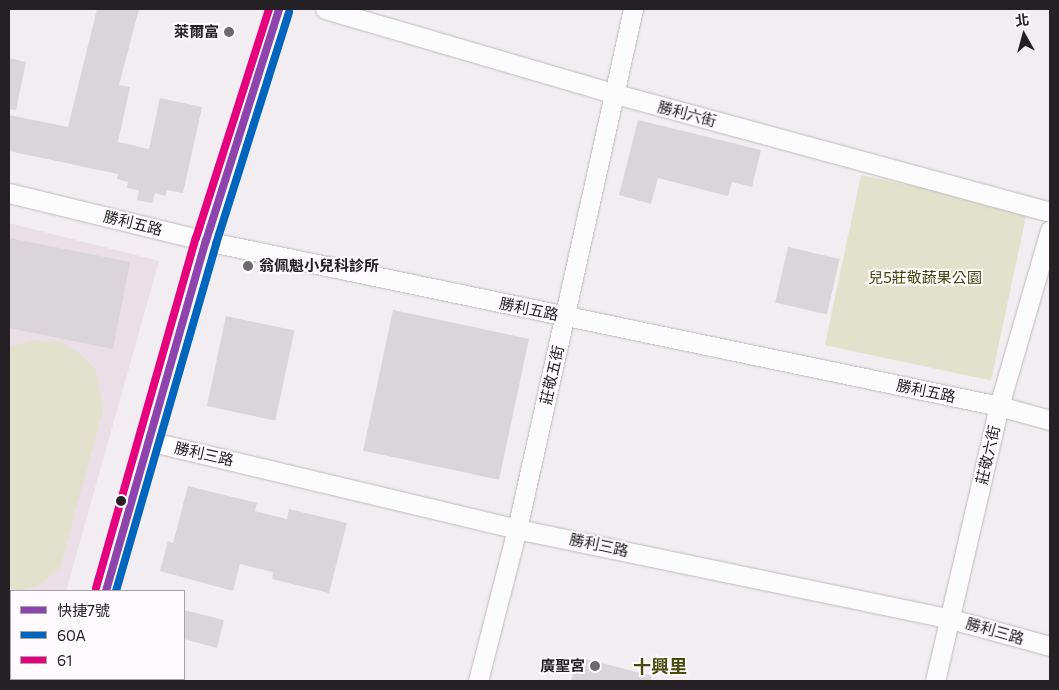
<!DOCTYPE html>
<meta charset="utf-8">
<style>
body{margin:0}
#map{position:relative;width:1059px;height:690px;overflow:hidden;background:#f2edf1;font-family:Commissioner,"Noto Sans TC",sans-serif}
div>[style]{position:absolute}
.built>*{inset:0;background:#eadee7}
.green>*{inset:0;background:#e2e2cc;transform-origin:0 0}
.building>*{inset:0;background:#d9d5d8;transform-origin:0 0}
.roads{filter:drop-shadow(0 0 1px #beb9bd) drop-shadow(0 0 1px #beb9bd)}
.street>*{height:19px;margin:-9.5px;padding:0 9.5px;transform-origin:9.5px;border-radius:9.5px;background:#fdfcfd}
.bus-1>*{height:8px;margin:-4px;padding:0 4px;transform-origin:4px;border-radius:4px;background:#8e44ad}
.bus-2>*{height:8px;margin:-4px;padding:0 4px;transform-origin:4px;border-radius:4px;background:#0065bd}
.bus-3>*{height:8px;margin:-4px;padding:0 4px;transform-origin:4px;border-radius:4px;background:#e5007d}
.dots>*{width:14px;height:14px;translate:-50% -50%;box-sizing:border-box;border:2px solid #fefafd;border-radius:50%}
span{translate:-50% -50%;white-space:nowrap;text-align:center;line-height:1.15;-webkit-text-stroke:4px #fefafd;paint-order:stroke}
.poi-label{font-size:15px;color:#242023;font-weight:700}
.right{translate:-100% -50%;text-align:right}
.left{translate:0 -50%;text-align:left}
.street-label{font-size:15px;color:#242023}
.park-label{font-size:15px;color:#43450b}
.quarter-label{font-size:18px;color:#484a0d;font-weight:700}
.frame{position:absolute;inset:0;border:10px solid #242023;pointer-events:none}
.legend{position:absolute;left:10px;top:590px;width:175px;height:90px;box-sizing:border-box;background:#fefafd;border:1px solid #a7a3a6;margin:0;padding:6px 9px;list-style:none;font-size:15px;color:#242023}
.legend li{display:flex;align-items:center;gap:10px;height:25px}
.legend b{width:25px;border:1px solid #a7a3a6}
.north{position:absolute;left:999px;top:10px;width:50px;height:50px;-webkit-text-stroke:4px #fefafd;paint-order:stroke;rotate:353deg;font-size:14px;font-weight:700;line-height:20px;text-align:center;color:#242023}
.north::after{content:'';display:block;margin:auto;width:18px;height:22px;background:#242023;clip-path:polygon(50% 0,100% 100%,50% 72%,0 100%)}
</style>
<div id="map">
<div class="built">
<i style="clip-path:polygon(9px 223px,159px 261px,66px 591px,11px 591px,11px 624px)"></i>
</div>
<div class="green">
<i style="left:861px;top:175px;width:170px;height:174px;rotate:12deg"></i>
<i style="clip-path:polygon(33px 340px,60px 342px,80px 354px,96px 370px,103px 410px,60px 568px,38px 586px,9px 594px,9px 347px)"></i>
</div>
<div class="building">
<i style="clip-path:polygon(97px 9px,139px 9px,119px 85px,130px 87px,118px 142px,149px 149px,160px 98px,202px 107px,183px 193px,167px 190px,165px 196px,155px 193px,152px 203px,137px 200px,139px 190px,127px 188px,128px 182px,117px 179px,118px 174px,9px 151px,9px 115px,68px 127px)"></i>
<i style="clip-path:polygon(9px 58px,26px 62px,16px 110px,9px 109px)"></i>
<i style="clip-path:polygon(638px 120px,761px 150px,752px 187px,732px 182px,728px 196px,658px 178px,651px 204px,619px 195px)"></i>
<i style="clip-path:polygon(9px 238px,130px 262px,113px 349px,9px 328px)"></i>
<i style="left:788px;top:247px;width:53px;height:57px;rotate:13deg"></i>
<i style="left:393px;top:310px;width:139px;height:144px;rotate:12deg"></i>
<i style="left:226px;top:316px;width:70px;height:92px;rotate:12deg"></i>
<i style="clip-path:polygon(188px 486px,257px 503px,255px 511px,287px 519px,289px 509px,347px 523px,329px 593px,272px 579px,273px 572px,240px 564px,233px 591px,160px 571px,168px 541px,173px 543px)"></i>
<i style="clip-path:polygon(184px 610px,224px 620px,217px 648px,184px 639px)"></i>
<i style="clip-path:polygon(578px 657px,652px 676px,651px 681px,571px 681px)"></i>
</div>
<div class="roads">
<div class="street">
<i style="left:325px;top:9px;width:303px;rotate:16.3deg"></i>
<i style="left:616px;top:94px;width:450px;rotate:15.2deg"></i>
<i style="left:9px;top:193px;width:203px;rotate:13.7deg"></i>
<i style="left:206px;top:241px;width:810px;rotate:11.75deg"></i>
<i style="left:999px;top:406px;width:53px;rotate:15.4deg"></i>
<i style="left:148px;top:441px;width:379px;rotate:13.4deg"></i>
<i style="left:517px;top:529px;width:443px;rotate:11.7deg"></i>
<i style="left:951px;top:619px;width:103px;rotate:15.3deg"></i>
<i style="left:106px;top:591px;width:364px;rotate:-74.1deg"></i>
<i style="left:206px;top:241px;width:243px;rotate:-72.5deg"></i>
<i style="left:9px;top:647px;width:2px;rotate:27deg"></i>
<i style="left:145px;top:679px;width:12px;rotate:9deg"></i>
<i style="left:82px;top:681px;width:2px;rotate:-90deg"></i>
<i style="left:478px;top:681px;width:157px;rotate:-75.6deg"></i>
<i style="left:517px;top:529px;width:533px;rotate:-77.42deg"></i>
<i style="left:935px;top:681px;width:282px;rotate:-76.9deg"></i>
<i style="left:999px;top:406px;width:183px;rotate:-73.8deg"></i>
</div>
</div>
<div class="bus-1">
<i style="left:106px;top:591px;width:364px;rotate:-74.1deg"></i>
<i style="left:206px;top:241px;width:243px;rotate:-72.5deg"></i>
</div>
<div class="bus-2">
<i style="left:116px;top:591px;width:361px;rotate:-73.9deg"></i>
<i style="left:216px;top:244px;width:243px;rotate:-72.5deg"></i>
</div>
<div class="bus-3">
<i style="left:96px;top:588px;width:364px;rotate:-74.1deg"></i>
<i style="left:196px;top:238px;width:240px;rotate:-72.3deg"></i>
</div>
<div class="dots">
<i style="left:229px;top:32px;background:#6c686b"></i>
<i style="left:248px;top:266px;background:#6c686b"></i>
<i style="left:121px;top:501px;background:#242023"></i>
<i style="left:595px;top:666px;background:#6c686b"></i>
</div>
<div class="poi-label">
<span class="right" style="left:219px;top:32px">萊爾富</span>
<span class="left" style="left:259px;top:266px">翁佩魁小兒科診所</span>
<span class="right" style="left:585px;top:666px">廣聖宮</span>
</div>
<div class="street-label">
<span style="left:687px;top:114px;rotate:15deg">勝利六街</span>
<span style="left:133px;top:223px;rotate:14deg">勝利五路</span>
<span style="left:529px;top:309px;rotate:12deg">勝利五路</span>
<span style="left:552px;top:375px;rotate:-77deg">莊敬五街</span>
<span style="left:926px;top:391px;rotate:12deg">勝利五路</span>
<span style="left:204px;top:454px;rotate:13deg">勝利三路</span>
<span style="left:988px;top:455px;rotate:-77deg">莊敬六街</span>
<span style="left:599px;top:545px;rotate:12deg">勝利三路</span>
<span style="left:995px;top:631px;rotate:16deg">勝利三路</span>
</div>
<div class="park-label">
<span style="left:925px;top:278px">兒5莊敬蔬果公園</span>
</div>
<div class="quarter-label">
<span style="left:660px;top:666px">十興里</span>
</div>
<div class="frame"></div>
<ul class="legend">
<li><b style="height:6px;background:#8e44ad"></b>快捷7號</li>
<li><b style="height:6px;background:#0065bd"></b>60A</li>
<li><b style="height:6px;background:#e5007d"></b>61</li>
</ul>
<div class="north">北</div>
</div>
